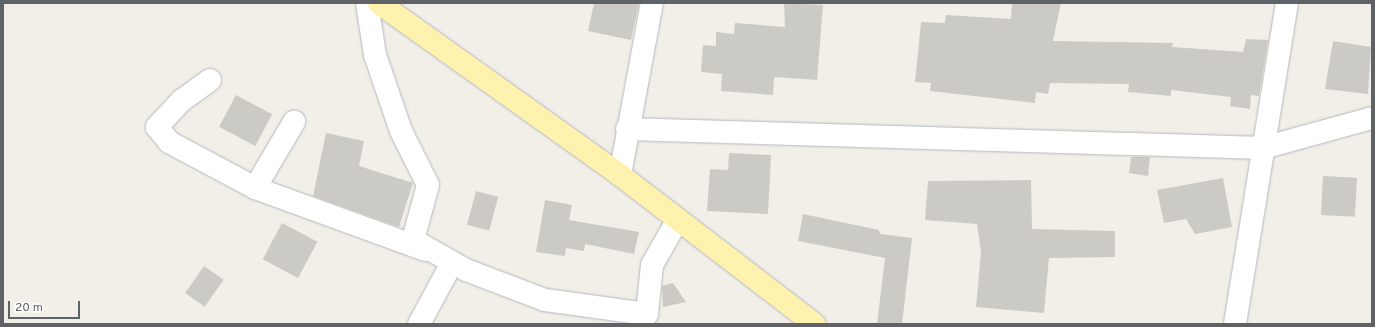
<!DOCTYPE html>
<style>
body{margin:0}
#map{position:relative;width:1375px;height:327px;overflow:hidden;background:#f1efe8;font-family:Overpass,sans-serif}
div>[style]{position:absolute}
.building>*{inset:0;background:#cccac5;transform-origin:0 0}
.roads{filter:drop-shadow(0 0 1px #b5b8bc) drop-shadow(0 0 1px #b5b8bc)}
.minor>*{height:22px;margin:-11px;padding:0 11px;transform-origin:11px;border-radius:11px;background:#fff}
.major>*{height:22px;margin:-11px;padding:0 11px;transform-origin:11px;border-radius:11px;background:#fff2af}
span{translate:-50% -50%;white-space:nowrap;text-align:center;line-height:1.15;-webkit-text-stroke:3.5px #fff;paint-order:stroke}
.frame{position:absolute;inset:0;border:4px solid #5f6368;pointer-events:none}
.scale{position:absolute;left:8px;top:301px;width:72px;height:18px;box-sizing:border-box;border:2px solid #5f6368;border-top:0;padding-left:5px;font-size:12px;line-height:14px;white-space:nowrap;color:#5f6368;-webkit-text-stroke:3px #fff;paint-order:stroke}
</style>
<div id="map">
<div class="building">
<i style="clip-path:polygon(594px 3px,639px 3px,631px 40px,588px 31px)"></i>
<i style="clip-path:polygon(784px 3px,823px 5px,817px 80px,774px 77px,773px 95px,721px 91px,722px 74px,701px 72px,703px 45px,716px 46px,716px 32px,734px 34px,735px 23px,785px 27px)"></i>
<i style="clip-path:polygon(1012px 3px,1061px 3px,1053px 41px,1173px 43px,1172px 47px,1243px 52px,1246px 39px,1268px 40px,1259px 96px,1251px 95px,1250px 109px,1230px 106px,1231px 97px,1171px 90px,1171px 96px,1128px 92px,1129px 84px,1050px 83px,1048px 94px,1036px 92px,1035px 103px,930px 91px,931px 83px,915px 82px,921px 22px,945px 23px,946px 15px,1011px 19px)"></i>
<i style="clip-path:polygon(1333px 41px,1371px 47px,1368px 94px,1325px 89px)"></i>
<i style="left:236px;top:95px;width:41px;height:36px;rotate:28deg"></i>
<i style="clip-path:polygon(326px 133px,364px 141px,359px 166px,413px 183px,399px 227px,313px 196px)"></i>
<i style="clip-path:polygon(729px 153px,771px 155px,768px 214px,707px 211px,710px 169px,728px 170px)"></i>
<i style="clip-path:polygon(1131px 157px,1150px 157px,1148px 176px,1129px 173px)"></i>
<i style="left:1323px;top:176px;width:34px;height:39px;rotate:3deg"></i>
<i style="clip-path:polygon(1223px 178px,1232px 227px,1195px 234px,1186px 219px,1164px 223px,1157px 190px)"></i>
<i style="clip-path:polygon(1031px 180px,1032px 229px,1115px 231px,1115px 257px,1049px 258px,1044px 313px,976px 307px,981px 252px,977px 224px,925px 220px,928px 181px)"></i>
<i style="left:476px;top:191px;width:23px;height:35px;rotate:15deg"></i>
<i style="clip-path:polygon(545px 200px,572px 205px,569px 220px,639px 232px,634px 254px,585px 244px,584px 251px,566px 248px,565px 256px,536px 252px)"></i>
<i style="clip-path:polygon(803px 214px,879px 230px,880px 234px,912px 238px,902px 324px,877px 324px,885px 258px,798px 241px)"></i>
<i style="left:282px;top:223px;width:40px;height:41px;rotate:28deg"></i>
<i style="left:204px;top:266px;width:24px;height:33px;rotate:35deg"></i>
<i style="clip-path:polygon(673px 283px,686px 302px,663px 307px,662px 286px)"></i>
</div>
<div class="roads">
<div class="minor">
<i style="left:367px;top:3px;width:53px;rotate:81.3deg"></i>
<i style="left:375px;top:55px;width:80px;rotate:71.1deg"></i>
<i style="left:401px;top:131px;width:60px;rotate:63.4deg"></i>
<i style="left:428px;top:185px;width:57px;rotate:105.3deg"></i>
<i style="left:413px;top:240px;width:61px;rotate:29.5deg"></i>
<i style="left:466px;top:270px;width:85px;rotate:20.8deg"></i>
<i style="left:545px;top:300px;width:103px;rotate:7.8deg"></i>
<i style="left:647px;top:314px;width:49px;rotate:-84.2deg"></i>
<i style="left:652px;top:265px;width:51px;rotate:-60.4deg"></i>
<i style="left:210px;top:80px;width:34px;rotate:144deg"></i>
<i style="left:182px;top:100px;width:37px;rotate:133deg"></i>
<i style="left:157px;top:127px;width:19px;rotate:51deg"></i>
<i style="left:169px;top:142px;width:98px;rotate:28.1deg"></i>
<i style="left:255px;top:188px;width:181px;rotate:20deg"></i>
<i style="left:627px;top:129px;width:636px;rotate:1.71deg"></i>
<i style="left:1263px;top:148px;width:113px;rotate:-15.4deg"></i>
<i style="left:620px;top:175px;width:175px;rotate:-79.5deg"></i>
<i style="left:255px;top:188px;width:77px;rotate:-59.4deg"></i>
<i style="left:419px;top:324px;width:69px;rotate:-61.6deg"></i>
<i style="left:1235px;top:324px;width:325px;rotate:-80.8deg"></i>
</div>
<div class="major">
<i style="left:379px;top:3px;width:296px;rotate:35.5deg"></i>
<i style="left:620px;top:175px;width:245px;rotate:37.5deg"></i>
</div>
</div>
<div class="frame"></div>
<div class="scale">20 m</div>
</div>
